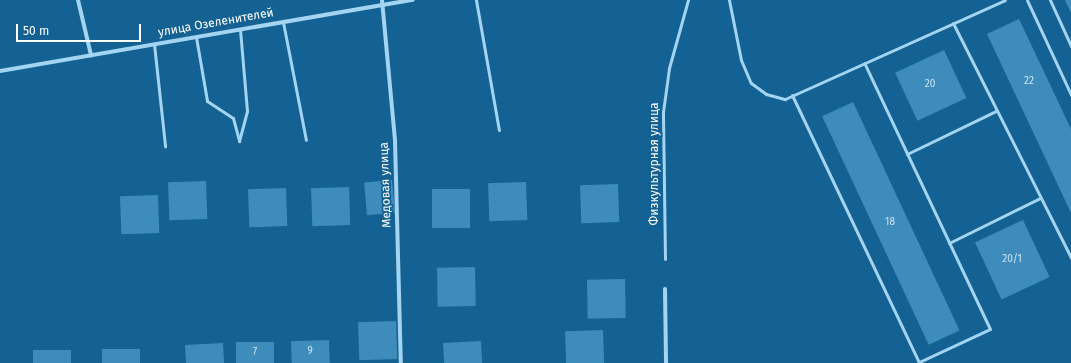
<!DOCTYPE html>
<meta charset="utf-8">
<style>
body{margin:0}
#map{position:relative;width:1071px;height:363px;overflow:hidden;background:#146294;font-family:"Fira Sans",sans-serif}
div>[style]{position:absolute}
.building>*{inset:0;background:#3d8cbc;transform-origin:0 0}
.service>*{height:3px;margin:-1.5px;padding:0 1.5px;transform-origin:1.5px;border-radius:1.5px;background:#a3d4f2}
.minor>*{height:4px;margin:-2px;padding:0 2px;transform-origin:2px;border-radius:2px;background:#a3d4f2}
span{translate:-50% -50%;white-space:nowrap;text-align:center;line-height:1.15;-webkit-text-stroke:3.5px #146294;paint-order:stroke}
.number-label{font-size:10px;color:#cee2ee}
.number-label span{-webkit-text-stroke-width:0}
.street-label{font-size:12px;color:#fff}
.scale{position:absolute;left:16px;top:24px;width:125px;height:18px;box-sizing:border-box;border:2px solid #fff;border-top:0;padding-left:5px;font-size:12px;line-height:14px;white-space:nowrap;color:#fff;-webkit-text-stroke:3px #146294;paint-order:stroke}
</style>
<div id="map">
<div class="building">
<i style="clip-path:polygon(1065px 0,1071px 0,1071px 13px)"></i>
<i style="clip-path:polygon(1019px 19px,1071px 129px,1071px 213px,987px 34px)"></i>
<i style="left:944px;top:50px;width:53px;height:54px;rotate:65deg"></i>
<i style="left:853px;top:102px;width:252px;height:34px;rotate:65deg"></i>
<i style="left:392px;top:180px;width:33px;height:28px;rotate:85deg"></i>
<i style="left:206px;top:181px;width:38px;height:38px;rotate:88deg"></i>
<i style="left:526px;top:182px;width:38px;height:38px;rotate:88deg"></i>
<i style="left:618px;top:184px;width:38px;height:38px;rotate:88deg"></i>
<i style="left:349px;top:187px;width:38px;height:38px;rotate:88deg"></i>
<i style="left:286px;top:188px;width:38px;height:38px;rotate:88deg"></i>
<i style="left:432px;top:189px;width:38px;height:39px"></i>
<i style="left:158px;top:195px;width:38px;height:38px;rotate:88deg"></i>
<i style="left:1023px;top:220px;width:63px;height:53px;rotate:65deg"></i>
<i style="left:475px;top:267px;width:39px;height:38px;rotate:89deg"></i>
<i style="left:625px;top:279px;width:39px;height:38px;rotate:89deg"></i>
<i style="left:396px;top:321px;width:38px;height:38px;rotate:88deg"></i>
<i style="left:603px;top:330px;width:33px;height:38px;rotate:88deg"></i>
<i style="left:329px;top:340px;width:23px;height:38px;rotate:88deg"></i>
<i style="left:481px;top:341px;width:22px;height:38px;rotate:87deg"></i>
<i style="left:274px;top:342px;width:21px;height:38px;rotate:90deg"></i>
<i style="left:223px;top:343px;width:20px;height:38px;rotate:87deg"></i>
<i style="left:140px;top:349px;width:14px;height:38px;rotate:90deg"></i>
<i style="left:71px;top:350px;width:13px;height:38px;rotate:90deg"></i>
</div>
<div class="service">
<i style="left:476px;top:0;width:132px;rotate:80deg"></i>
<i style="left:729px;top:0;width:61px;rotate:78.7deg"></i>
<i style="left:741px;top:60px;width:25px;rotate:67deg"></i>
<i style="left:751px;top:83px;width:19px;rotate:36deg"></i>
<i style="left:766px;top:94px;width:20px;rotate:15deg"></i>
<i style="left:785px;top:99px;width:241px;rotate:-24.2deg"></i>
<i style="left:1027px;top:0;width:105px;rotate:65.1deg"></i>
<i style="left:1050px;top:0;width:51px;rotate:65.5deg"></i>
<i style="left:283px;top:22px;width:120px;rotate:79deg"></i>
<i style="left:953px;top:23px;width:263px;rotate:63.3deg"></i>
<i style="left:196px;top:37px;width:65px;rotate:80.2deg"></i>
<i style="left:207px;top:101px;width:31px;rotate:33deg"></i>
<i style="left:233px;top:118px;width:24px;rotate:75deg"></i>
<i style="left:239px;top:141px;width:31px;rotate:-75deg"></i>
<i style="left:247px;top:111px;width:82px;rotate:-94.9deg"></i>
<i style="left:154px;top:44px;width:103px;rotate:83.8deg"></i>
<i style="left:792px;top:95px;width:296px;rotate:64.6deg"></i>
<i style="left:919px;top:362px;width:78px;rotate:-24.9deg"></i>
<i style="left:990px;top:329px;width:294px;rotate:-115.3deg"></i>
<i style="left:907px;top:154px;width:99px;rotate:-25.8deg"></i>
<i style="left:949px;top:243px;width:102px;rotate:-26.3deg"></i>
<i style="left:665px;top:259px;width:147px;rotate:-90.8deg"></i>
<i style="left:663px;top:112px;width:44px;rotate:-82.2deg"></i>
<i style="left:669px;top:68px;width:71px;rotate:-74.4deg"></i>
</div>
<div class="minor">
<i style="left:78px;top:0;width:57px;rotate:76.7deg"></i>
<i style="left:382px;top:0;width:142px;rotate:84.7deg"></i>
<i style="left:395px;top:141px;width:222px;rotate:88.5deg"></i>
<i style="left:0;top:71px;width:419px;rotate:-9.8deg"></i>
<i style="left:665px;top:289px;width:74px;rotate:89.2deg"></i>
</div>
<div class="number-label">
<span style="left:1029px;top:82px">22</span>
<span style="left:930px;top:85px">20</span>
<span style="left:890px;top:223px">18</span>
<span style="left:1012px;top:260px">20/1</span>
<span style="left:310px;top:352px">9</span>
<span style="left:255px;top:353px">7</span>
</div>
<div class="street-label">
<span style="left:216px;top:23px;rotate:-10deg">улица Озеленителей</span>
<span style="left:655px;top:164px;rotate:-90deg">Физкультурная улица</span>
<span style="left:386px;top:185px;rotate:-92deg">Медовая улица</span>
</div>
<div class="scale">50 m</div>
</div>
